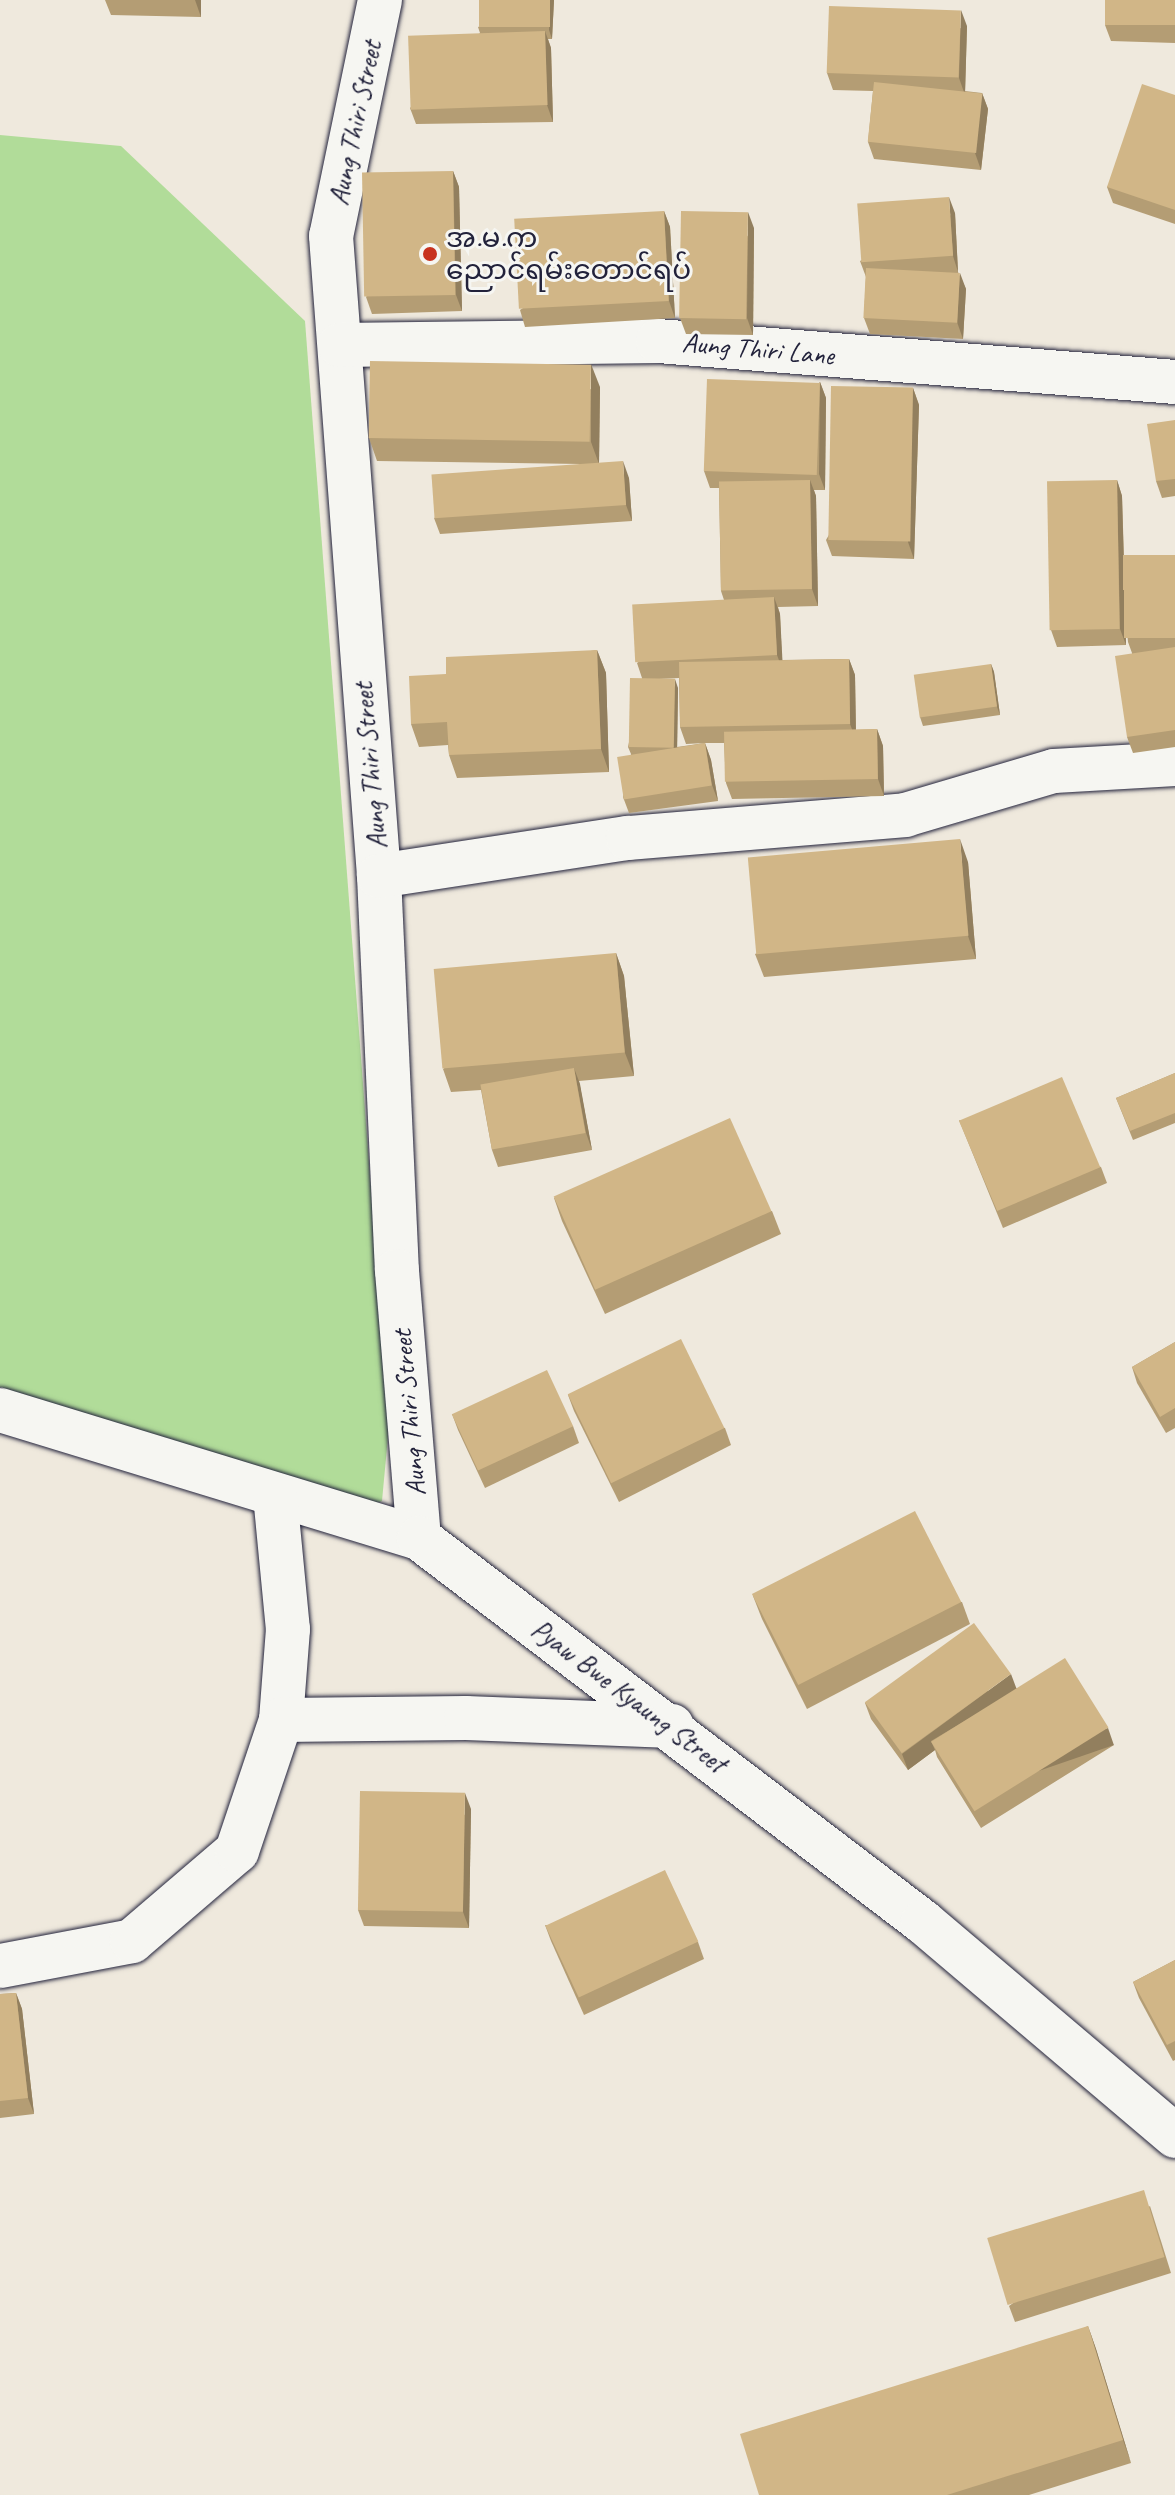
<!DOCTYPE html>
<meta charset="utf-8">
<style>
body{margin:0}
#map{position:relative;width:1175px;height:2495px;overflow:hidden;background:#efe9dd;font-family:Caveat,"Noto Sans Myanmar",sans-serif}
div>[style]{position:absolute}
.green>*{inset:0;background:#b1dc99}
.roads{filter:drop-shadow(0 0 2px #22223b) drop-shadow(0 0 2px #22223b)}
.street>*{height:44px;margin:-22px;padding:0 22px;transform-origin:22px;border-radius:22px;background:#f6f6f2}
.wall>*{inset:0;background:#b49d74}
.shaded-wall>*{inset:0;background:#927f5e;transform-origin:0 0}
.building>*{inset:0;background:#d1b687;transform-origin:0 0}
.dots>*{width:22px;height:22px;translate:-50% -50%;box-sizing:border-box;border:4px solid #f6f6f2;border-radius:50%}
span{translate:-50% -50%;white-space:nowrap;text-align:center;line-height:1.15;-webkit-text-stroke:6px #f6f6f2;paint-order:stroke}
.street-label{font-size:28px;color:#22223b}
.poi-label{font-size:28px;color:#22223b}
.left{translate:0 -50%;text-align:left}
</style>
<div id="map">
<div class="green">
<i style="clip-path:polygon(0 135px,121px 146px,305px 321px,389px 1426px,382px 1501px,356px 1513px,0 1387px)"></i>
</div>
<div class="roads">
<div class="street">
<i style="left:380px;top:0;width:241px;rotate:101.7deg"></i>
<i style="left:331px;top:236px;width:642px;rotate:85.71deg"></i>
<i style="left:379px;top:876px;width:395px;rotate:87.4deg"></i>
<i style="left:397px;top:1271px;width:268px;rotate:85.3deg"></i>
<i style="left:340px;top:345px;width:318px;rotate:-0.7deg"></i>
<i style="left:658px;top:341px;width:519px;rotate:4.53deg"></i>
<i style="left:379px;top:876px;width:252px;rotate:-8.7deg"></i>
<i style="left:628px;top:838px;width:278px;rotate:-4.7deg"></i>
<i style="left:905px;top:815px;width:155px;rotate:-16.5deg"></i>
<i style="left:1054px;top:771px;width:121px;rotate:-3.3deg"></i>
<i style="left:0;top:1410px;width:438px;rotate:17deg"></i>
<i style="left:419px;top:1538px;width:634px;rotate:37.3deg"></i>
<i style="left:923px;top:1922px;width:331px;rotate:40.3deg"></i>
<i style="left:275px;top:1495px;width:135px;rotate:84.5deg"></i>
<i style="left:288px;top:1629px;width:91px;rotate:94.4deg"></i>
<i style="left:0;top:1966px;width:134px;rotate:-10.7deg"></i>
<i style="left:132px;top:1941px;width:138px;rotate:-40.6deg"></i>
<i style="left:237px;top:1851px;width:138px;rotate:-71.4deg"></i>
<i style="left:281px;top:1720px;width:185px;rotate:-0.6deg"></i>
<i style="left:466px;top:1718px;width:206px;rotate:2.2deg"></i>
</div>
</div>
<div class="wall">
<i style="clip-path:polygon(105px 0,201px 0,201px 17px,111px 15px)"></i>
<i style="clip-path:polygon(554px 0,552px 39px,548px 39px,551px 48px,553px 122px,416px 124px,410px 108px,480px 33px,478px 27px)"></i>
<i style="clip-path:polygon(1175px 0,1175px 43px,1111px 41px,1105px 25px)"></i>
<i style="clip-path:polygon(967px 26px,965px 91px,982px 93px,988px 109px,981px 170px,874px 159px,868px 142px,873px 91px,833px 90px,827px 73px)"></i>
<i style="clip-path:polygon(1175px 95px,1175px 224px,1113px 203px,1107px 187px)"></i>
<i style="clip-path:polygon(453px 171px,459px 187px,462px 311px,372px 314px,366px 297px)"></i>
<i style="clip-path:polygon(664px 211px,670px 227px,675px 318px,525px 327px,520px 310px)"></i>
<i style="clip-path:polygon(955px 213px,958px 272px,966px 289px,963px 339px,870px 334px,864px 318px,866px 277px,860px 261px)"></i>
<i style="clip-path:polygon(754px 228px,753px 335px,686px 334px,680px 318px)"></i>
<i style="clip-path:polygon(evenodd,820px 382px,826px 398px,825px 490px,814px 490px,816px 496px,818px 606px,778px 607px,780px 614px,782px 660px,849px 659px,855px 675px,856px 730px,877px 729px,883px 746px,884px 796px,732px 799px,726px 783px,724px 743px,705px 743px,711px 760px,718px 801px,629px 813px,623px 797px,631px 754px,628px 747px,642px 678px,637px 663px,724px 600px,721px 591px,719px 488px,710px 488px,704px 471px,820px 382px,679px 678px,680px 727px,686px 744px,705px 743px,677px 747px,678px 688px,659px 679px,679px 678px)"></i>
<i style="clip-path:polygon(600px 387px,599px 463px,629px 478px,632px 521px,440px 534px,434px 518px,581px 464px,377px 461px,369px 438px)"></i>
<i style="clip-path:polygon(913px 388px,919px 405px,914px 559px,832px 556px,826px 540px)"></i>
<i style="clip-path:polygon(1175px 420px,1175px 496px,1162px 498px,1156px 481px)"></i>
<i style="clip-path:polygon(1117px 480px,1122px 496px,1124px 558px,1175px 555px,1175px 747px,1133px 753px,1127px 737px,1132px 653px,1128px 642px,1125px 612px,1126px 645px,1057px 647px,1051px 630px)"></i>
<i style="clip-path:polygon(597px 650px,606px 673px,609px 772px,457px 778px,449px 755px,448px 745px,419px 747px,411px 724px,446px 674px)"></i>
<i style="clip-path:polygon(991px 664px,994px 672px,1000px 715px,923px 726px,920px 717px)"></i>
<i style="clip-path:polygon(968px 862px,976px 959px,764px 977px,755px 954px)"></i>
<i style="clip-path:polygon(616px 953px,624px 976px,634px 1076px,579px 1081px,592px 1150px,498px 1167px,492px 1150px,481px 1090px,451px 1092px,443px 1069px)"></i>
<i style="clip-path:polygon(1175px 1073px,1175px 1123px,1133px 1140px,1116px 1098px)"></i>
<i style="clip-path:polygon(959px 1120px,1101px 1167px,1107px 1183px,1003px 1228px)"></i>
<i style="clip-path:polygon(554px 1198px,772px 1211px,781px 1234px,605px 1314px,562px 1221px)"></i>
<i style="clip-path:polygon(1175px 1342px,1175px 1428px,1166px 1433px,1137px 1383px,1132px 1367px)"></i>
<i style="clip-path:polygon(568px 1395px,725px 1428px,731px 1445px,619px 1502px,574px 1411px)"></i>
<i style="clip-path:polygon(452px 1414px,573px 1426px,579px 1443px,485px 1488px,458px 1430px)"></i>
<i style="clip-path:polygon(753px 1596px,962px 1602px,970px 1624px,807px 1709px,762px 1619px)"></i>
<i style="clip-path:polygon(1016px 1688px,1114px 1745px,981px 1828px,937px 1757px,935px 1750px,908px 1770px,871px 1719px,865px 1703px)"></i>
<i style="clip-path:polygon(471px 1809px,469px 1928px,364px 1926px,358px 1910px)"></i>
<i style="clip-path:polygon(545px 1925px,698px 1942px,704px 1959px,584px 2015px,551px 1941px)"></i>
<i style="clip-path:polygon(1175px 1960px,1175px 2060px,1173px 2061px,1139px 1998px,1133px 1982px)"></i>
<i style="clip-path:polygon(16px 1993px,22px 2009px,34px 2114px,0 2118px,0 1994px)"></i>
<i style="clip-path:polygon(1150px 2206px,1171px 2273px,1015px 2322px,1009px 2306px)"></i>
<i style="clip-path:polygon(1088px 2326px,1096px 2349px,1131px 2463px,1029px 2495px,759px 2495px)"></i>
</div>
<div class="shaded-wall">
<i style="clip-path:polygon(195px 0,201px 0,201px 17px)"></i>
<i style="clip-path:polygon(550px 0,554px 0,552px 39px,549px 30px)"></i>
<i style="clip-path:polygon(961px 10px,967px 26px,965px 95px,959px 78px)"></i>
<i style="clip-path:polygon(545px 31px,551px 48px,553px 122px,547px 105px)"></i>
<i style="clip-path:polygon(982px 93px,988px 109px,981px 170px,975px 153px)"></i>
<i style="clip-path:polygon(453px 171px,459px 187px,462px 311px,456px 295px)"></i>
<i style="clip-path:polygon(949px 197px,955px 213px,958px 272px,953px 256px)"></i>
<i style="clip-path:polygon(664px 211px,670px 227px,675px 318px,669px 301px)"></i>
<i style="clip-path:polygon(748px 212px,754px 228px,753px 335px,747px 318px)"></i>
<i style="clip-path:polygon(960px 273px,966px 289px,963px 339px,957px 322px)"></i>
<i style="clip-path:polygon(591px 364px,600px 387px,599px 464px,591px 442px)"></i>
<i style="clip-path:polygon(820px 382px,826px 398px,825px 490px,819px 474px)"></i>
<i style="clip-path:polygon(913px 388px,919px 405px,914px 559px,908px 542px)"></i>
<i style="clip-path:polygon(623px 461px,629px 478px,632px 521px,626px 505px)"></i>
<i style="clip-path:polygon(810px 480px,816px 496px,818px 606px,812px 589px)"></i>
<i style="clip-path:polygon(1117px 480px,1122px 496px,1126px 645px,1120px 629px)"></i>
<i style="clip-path:polygon(774px 597px,780px 614px,783px 671px,777px 655px)"></i>
<i style="clip-path:polygon(597px 650px,606px 673px,609px 772px,601px 749px)"></i>
<i style="clip-path:polygon(849px 659px,855px 675px,856px 740px,850px 724px)"></i>
<i style="clip-path:polygon(991px 664px,994px 672px,1000px 715px,997px 707px)"></i>
<i style="clip-path:polygon(675px 679px,678px 688px,677px 757px,673px 748px)"></i>
<i style="clip-path:polygon(877px 729px,883px 746px,884px 796px,878px 779px)"></i>
<i style="clip-path:polygon(705px 743px,711px 760px,718px 801px,712px 785px)"></i>
<i style="clip-path:polygon(960px 839px,968px 862px,976px 959px,968px 936px)"></i>
<i style="clip-path:polygon(616px 953px,624px 976px,634px 1076px,625px 1053px)"></i>
<i style="clip-path:polygon(574px 1068px,580px 1084px,592px 1150px,586px 1133px)"></i>
<i style="clip-path:polygon(1011px 1674px,1017px 1690px,931px 1741px,935px 1750px,908px 1770px,902px 1754px)"></i>
<i style="left:1108px;top:1728px;width:18px;height:157px;rotate:71deg"></i>
<i style="clip-path:polygon(465px 1793px,471px 1809px,469px 1928px,463px 1912px)"></i>
<i style="clip-path:polygon(16px 1993px,22px 2009px,34px 2114px,28px 2098px)"></i>
<i style="clip-path:polygon(1088px 2326px,1096px 2349px,1131px 2463px,1123px 2440px)"></i>
</div>
<div class="building">
<i style="left:479px;top:0;width:71px;height:27px"></i>
<i style="left:1105px;top:0;width:70px;height:25px"></i>
<i style="left:829px;top:6px;width:132px;height:67px;rotate:2deg"></i>
<i style="left:545px;top:31px;width:74px;height:137px;rotate:88deg"></i>
<i style="left:874px;top:82px;width:109px;height:60px;rotate:6deg"></i>
<i style="clip-path:polygon(1142px 84px,1175px 95px,1175px 210px,1107px 187px)"></i>
<i style="left:453px;top:171px;width:124px;height:91px;rotate:89deg"></i>
<i style="left:949px;top:197px;width:59px;height:92px;rotate:86deg"></i>
<i style="left:664px;top:211px;width:90px;height:150px;rotate:87deg"></i>
<i style="left:681px;top:211px;width:67px;height:107px;rotate:1deg"></i>
<i style="left:866px;top:268px;width:94px;height:50px;rotate:3deg"></i>
<i style="left:370px;top:361px;width:221px;height:77px;rotate:1deg"></i>
<i style="left:707px;top:379px;width:113px;height:92px;rotate:2deg"></i>
<i style="left:831px;top:386px;width:82px;height:154px;rotate:1deg"></i>
<i style="clip-path:polygon(1175px 420px,1175px 479px,1156px 481px,1147px 424px)"></i>
<i style="left:623px;top:461px;width:44px;height:192px;rotate:86deg"></i>
<i style="left:810px;top:480px;width:109px;height:91px;rotate:89deg"></i>
<i style="left:1117px;top:480px;width:149px;height:70px;rotate:89deg"></i>
<i style="left:1175px;top:555px;width:35px;height:52px;rotate:90deg"></i>
<i style="left:1175px;top:590px;width:48px;height:51px;rotate:90deg"></i>
<i style="left:774px;top:597px;width:58px;height:142px;rotate:87deg"></i>
<i style="clip-path:polygon(1175px 647px,1175px 730px,1127px 737px,1115px 656px)"></i>
<i style="clip-path:polygon(597px 650px,601px 749px,449px 755px,447px 722px,411px 724px,409px 676px,446px 674px,446px 657px)"></i>
<i style="left:849px;top:659px;width:65px;height:170px;rotate:89deg"></i>
<i style="left:991px;top:664px;width:43px;height:78px;rotate:82deg"></i>
<i style="left:630px;top:678px;width:45px;height:69px;rotate:1deg"></i>
<i style="left:877px;top:729px;width:50px;height:153px;rotate:89deg"></i>
<i style="left:705px;top:743px;width:43px;height:89px;rotate:81deg"></i>
<i style="left:960px;top:839px;width:97px;height:213px;rotate:85deg"></i>
<i style="left:616px;top:953px;width:100px;height:183px;rotate:85deg"></i>
<i style="left:574px;top:1068px;width:66px;height:95px;rotate:80deg"></i>
<i style="clip-path:polygon(1175px 1073px,1175px 1113px,1130px 1131px,1116px 1098px)"></i>
<i style="left:1062px;top:1077px;width:98px;height:112px;rotate:67deg"></i>
<i style="left:730px;top:1118px;width:102px;height:193px;rotate:66deg"></i>
<i style="left:681px;top:1339px;width:99px;height:126px;rotate:64deg"></i>
<i style="clip-path:polygon(1175px 1342px,1175px 1408px,1160px 1417px,1132px 1367px)"></i>
<i style="left:547px;top:1370px;width:62px;height:105px;rotate:65deg"></i>
<i style="left:915px;top:1511px;width:102px;height:183px;rotate:63deg"></i>
<i style="left:974px;top:1623px;width:63px;height:135px;rotate:54deg"></i>
<i style="left:1065px;top:1658px;width:82px;height:158px;rotate:58deg"></i>
<i style="left:360px;top:1791px;width:105px;height:119px;rotate:1deg"></i>
<i style="left:665px;top:1870px;width:79px;height:132px;rotate:65deg"></i>
<i style="clip-path:polygon(1175px 1960px,1175px 2041px,1167px 2045px,1133px 1982px)"></i>
<i style="clip-path:polygon(16px 1993px,28px 2098px,0 2101px,0 1994px)"></i>
<i style="left:1144px;top:2190px;width:70px;height:164px;rotate:73deg"></i>
<i style="clip-path:polygon(1088px 2326px,1123px 2440px,947px 2495px,759px 2495px,740px 2434px)"></i>
</div>
<div class="dots">
<i style="left:430px;top:254px;background:#c8321e"></i>
</div>
<div class="street-label">
<span style="left:355px;top:123px;rotate:-78deg">Aung Thiri Street</span>
<span style="left:758px;top:349px;rotate:5deg">Aung Thiri Lane</span>
<span style="left:370px;top:766px;rotate:-95deg">Aung Thiri Street</span>
<span style="left:409px;top:1413px;rotate:-95deg">Aung Thiri Street</span>
<span style="left:629px;top:1696px;rotate:37deg">Pyaw Bwe Kyaung Street</span>
</div>
<div class="poi-label">
<span class="left" style="left:446px;top:254px">အ.မ.က<br>ညောင်ရမ်းတောင်ရပ်</span>
</div>
</div>
